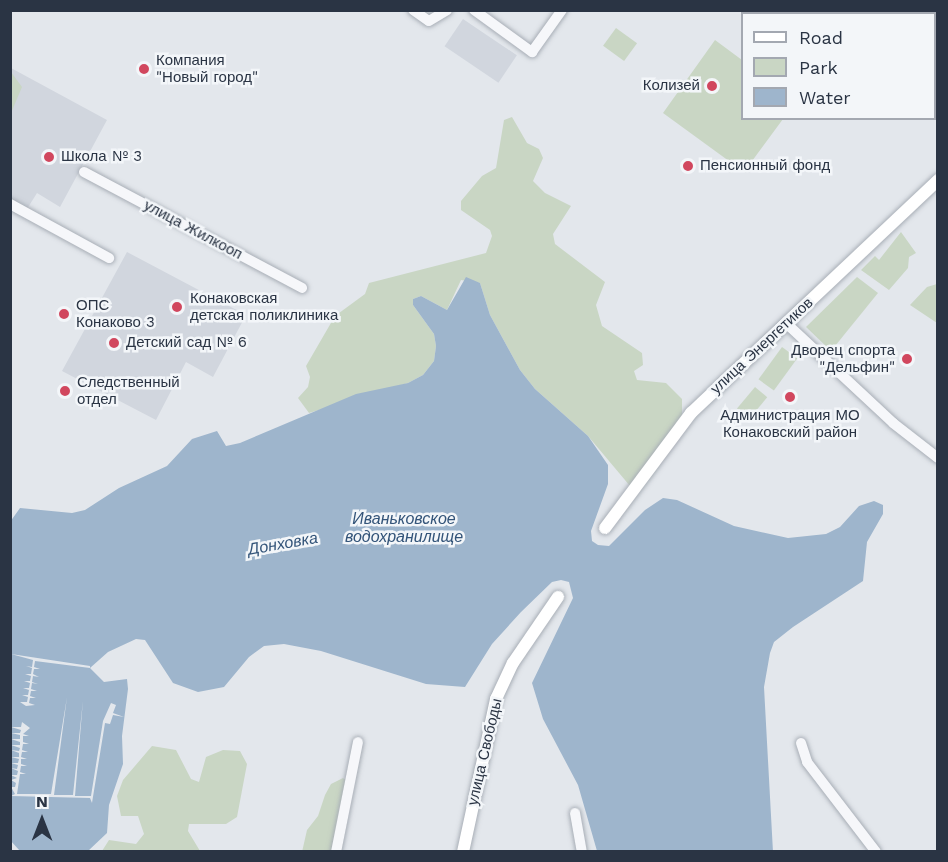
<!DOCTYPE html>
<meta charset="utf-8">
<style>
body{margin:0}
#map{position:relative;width:948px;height:862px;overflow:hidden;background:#e3e7ec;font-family:"Work Sans",sans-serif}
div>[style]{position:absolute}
.built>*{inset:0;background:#d1d6de;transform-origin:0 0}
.green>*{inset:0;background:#c9d6c4;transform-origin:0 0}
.water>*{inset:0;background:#9eb5cc}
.pier>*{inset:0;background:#e3e7ec}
.roads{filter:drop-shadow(0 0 2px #a8aeb6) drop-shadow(0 0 2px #a8aeb6)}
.minor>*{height:10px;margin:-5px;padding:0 5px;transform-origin:5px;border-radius:5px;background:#f6f7fa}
.major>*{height:12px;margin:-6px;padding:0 6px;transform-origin:6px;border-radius:6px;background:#fff}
.dots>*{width:16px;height:16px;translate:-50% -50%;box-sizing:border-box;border:3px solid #f3f6f9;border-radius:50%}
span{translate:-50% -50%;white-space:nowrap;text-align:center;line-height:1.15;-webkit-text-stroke:5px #f3f6f9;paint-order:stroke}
.poi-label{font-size:15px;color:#2a3444}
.left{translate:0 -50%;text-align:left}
.right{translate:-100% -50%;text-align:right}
.street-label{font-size:15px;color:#2a3444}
.water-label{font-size:16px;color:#335479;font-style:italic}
.frame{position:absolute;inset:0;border:12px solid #2a3444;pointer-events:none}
.legend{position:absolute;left:741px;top:12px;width:195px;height:108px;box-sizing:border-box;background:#f3f6f9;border:2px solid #a3a8b1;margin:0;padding:8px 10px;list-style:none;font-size:18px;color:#2a3444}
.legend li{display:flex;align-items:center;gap:12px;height:30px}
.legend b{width:30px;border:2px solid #a3a8b1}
.north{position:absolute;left:12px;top:790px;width:60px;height:60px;-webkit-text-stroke:4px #f3f6f9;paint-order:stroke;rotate:0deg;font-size:16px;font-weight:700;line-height:24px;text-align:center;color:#2a3444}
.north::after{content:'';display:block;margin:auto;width:21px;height:27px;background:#2a3444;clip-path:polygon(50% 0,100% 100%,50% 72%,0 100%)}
</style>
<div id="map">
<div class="built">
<i style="left:463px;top:19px;width:65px;height:33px;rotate:34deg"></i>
<i style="clip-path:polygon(11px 68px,107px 120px,60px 207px,37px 193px,27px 209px,11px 199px)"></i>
<i style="clip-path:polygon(127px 252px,246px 315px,213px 377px,186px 362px,156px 420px,62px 371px)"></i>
</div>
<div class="green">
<i style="left:616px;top:28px;width:26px;height:22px;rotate:36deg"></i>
<i style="clip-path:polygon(715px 40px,742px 60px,742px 118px,783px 119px,744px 172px,663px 113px)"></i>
<i style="clip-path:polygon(11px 72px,22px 87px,11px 113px)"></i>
<i style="clip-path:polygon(512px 117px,527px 143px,539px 149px,543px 158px,533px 181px,545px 193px,571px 206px,553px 234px,555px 244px,605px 282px,596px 305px,602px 326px,642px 353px,643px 365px,634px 371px,637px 380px,666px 383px,682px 399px,682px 417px,630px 486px,588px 436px,535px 389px,520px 370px,490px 315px,480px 283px,461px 280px,447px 310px,421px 296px,413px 299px,413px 305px,434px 334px,436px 346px,434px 361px,423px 375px,408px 383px,309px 413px,298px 398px,308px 387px,310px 377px,306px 366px,335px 316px,365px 294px,369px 283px,486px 253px,492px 236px,490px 230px,461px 210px,461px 201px,482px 176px,496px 168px,504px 120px)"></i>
<i style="clip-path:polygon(901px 232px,916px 253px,909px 257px,908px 268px,889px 290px,861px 270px,875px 256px,879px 260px)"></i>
<i style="clip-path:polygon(857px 277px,878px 293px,831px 351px,806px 327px)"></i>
<i style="clip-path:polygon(937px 284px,937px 323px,910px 305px,927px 287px)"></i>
<i style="left:782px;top:347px;width:19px;height:40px;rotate:36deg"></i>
<i style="left:755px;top:387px;width:16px;height:28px;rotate:40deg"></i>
<i style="clip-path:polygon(152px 746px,176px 750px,191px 779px,199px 782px,206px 757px,223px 750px,240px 751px,247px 764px,237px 817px,226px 824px,189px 824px,188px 831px,200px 851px,102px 851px,109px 840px,136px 844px,144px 834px,138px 816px,121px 816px,117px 796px,123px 780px)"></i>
<i style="clip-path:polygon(343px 778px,347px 781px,332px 851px,302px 852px,307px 830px,318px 816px,325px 795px,331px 784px)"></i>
</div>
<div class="water">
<i style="clip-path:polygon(466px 277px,480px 283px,490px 315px,520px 370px,535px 389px,588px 436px,608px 465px,608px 484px,591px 531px,592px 541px,598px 545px,609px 546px,645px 510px,663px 498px,677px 500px,734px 526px,788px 538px,826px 534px,840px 527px,859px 506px,874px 501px,883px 505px,883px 514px,867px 542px,863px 581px,793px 627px,774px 642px,770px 653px,764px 687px,773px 852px,597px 851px,578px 785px,543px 719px,532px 683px,573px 598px,569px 582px,561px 580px,552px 582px,521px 612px,492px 644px,465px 687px,426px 684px,321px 651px,284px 644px,264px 646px,249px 657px,224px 687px,198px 692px,173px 683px,145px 640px,136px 639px,108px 652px,90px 668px,104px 682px,127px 679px,128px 689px,122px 736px,123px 764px,109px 805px,107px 833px,88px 851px,20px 851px,10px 840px,10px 522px,20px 508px,72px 513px,85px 510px,119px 488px,167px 466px,192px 439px,217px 431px,226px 446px,240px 443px,356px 394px,408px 383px,423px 375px,434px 361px,436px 346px,434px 334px,413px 305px,413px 299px,421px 296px,447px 310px)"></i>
</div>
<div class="pier">
<i style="clip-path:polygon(11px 654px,90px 666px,90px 668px,35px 661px,34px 667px,40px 669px,34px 669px,33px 674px,39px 677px,33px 676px,32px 682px,38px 684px,32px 683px,31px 689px,37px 691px,31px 691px,30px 696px,36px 698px,30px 698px,29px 703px,35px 705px,26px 706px,20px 702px,27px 702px,28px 697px,22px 695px,28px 695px,29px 690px,23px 688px,29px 688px,30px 683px,24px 681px,30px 681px,31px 676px,25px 674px,31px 674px,32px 668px,26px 666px,32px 667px,33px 660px)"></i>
<i style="clip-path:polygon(67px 697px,54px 795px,73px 795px,83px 700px,75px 796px,91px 796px,103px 721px,111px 703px,116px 705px,113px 713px,124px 717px,113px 715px,110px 724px,105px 723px,92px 803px,90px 798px,11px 796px,15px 794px,11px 787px,15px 787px,16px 783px,11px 780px,17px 778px,11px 775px,17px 775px,18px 771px,11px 768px,17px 769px,18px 765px,11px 763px,18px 763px,19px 759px,11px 757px,19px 757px,19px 753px,11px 750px,19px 751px,20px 748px,11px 745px,20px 745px,20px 742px,11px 739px,20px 739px,20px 735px,11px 733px,20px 733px,21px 730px,11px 727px,21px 727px,22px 722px,30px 728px,23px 734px,29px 736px,23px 736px,23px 742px,29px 744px,23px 744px,22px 750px,28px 752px,22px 752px,21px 757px,27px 759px,21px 759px,21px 764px,27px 766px,21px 766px,20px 772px,26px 774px,20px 774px,17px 794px,51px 794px)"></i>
</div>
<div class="roads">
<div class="minor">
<i style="left:413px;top:10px;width:19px;rotate:35deg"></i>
<i style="left:429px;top:21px;width:21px;rotate:-31deg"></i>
<i style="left:474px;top:10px;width:72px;rotate:35.9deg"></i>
<i style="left:532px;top:52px;width:52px;rotate:-54.5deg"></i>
<i style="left:84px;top:172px;width:247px;rotate:28deg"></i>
<i style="left:10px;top:204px;width:113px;rotate:28.6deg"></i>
<i style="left:787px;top:324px;width:145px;rotate:43deg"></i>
<i style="left:893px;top:423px;width:57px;rotate:37.9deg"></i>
<i style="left:801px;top:743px;width:20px;rotate:72deg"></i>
<i style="left:807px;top:762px;width:113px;rotate:52.5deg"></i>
<i style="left:575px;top:813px;width:40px;rotate:80deg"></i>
<i style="left:336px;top:852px;width:112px;rotate:-78.7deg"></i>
</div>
<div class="major">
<i style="left:605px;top:528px;width:144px;rotate:-53.2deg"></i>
<i style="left:691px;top:413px;width:340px;rotate:-43.3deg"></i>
<i style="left:463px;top:852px;width:157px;rotate:-77.8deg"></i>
<i style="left:496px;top:699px;width:40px;rotate:-65deg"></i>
<i style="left:513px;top:663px;width:80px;rotate:-55.7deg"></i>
</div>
</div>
<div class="dots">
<i style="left:144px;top:69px;background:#d1475e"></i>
<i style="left:712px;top:86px;background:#d1475e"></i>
<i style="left:49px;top:157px;background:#d1475e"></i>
<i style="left:688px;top:166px;background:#d1475e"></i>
<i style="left:177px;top:307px;background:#d1475e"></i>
<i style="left:64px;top:314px;background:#d1475e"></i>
<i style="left:114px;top:343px;background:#d1475e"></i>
<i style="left:907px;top:359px;background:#d1475e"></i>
<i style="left:65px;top:391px;background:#d1475e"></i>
<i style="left:790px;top:397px;background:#d1475e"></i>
</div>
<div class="poi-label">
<span class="left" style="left:156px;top:69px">Компания<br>"Новый город"</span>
<span class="right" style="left:700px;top:86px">Колизей</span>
<span class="left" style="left:61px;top:157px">Школа № 3</span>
<span class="left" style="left:700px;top:166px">Пенсионный фонд</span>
<span class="left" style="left:190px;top:307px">Конаковская<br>детская поликлиника</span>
<span class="left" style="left:76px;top:314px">ОПС<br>Конаково 3</span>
<span class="left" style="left:126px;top:343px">Детский сад № 6</span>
<span class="right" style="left:895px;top:359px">Дворец спорта<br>"Дельфин"</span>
<span class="left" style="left:77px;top:391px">Следственный<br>отдел</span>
<span style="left:790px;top:424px">Администрация МО<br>Конаковский район</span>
</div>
<div class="street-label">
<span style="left:193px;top:230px;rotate:28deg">улица Жилкооп</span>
<span style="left:762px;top:346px;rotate:-43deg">улица Энергетиков</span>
<span style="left:485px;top:752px;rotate:-77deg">улица Свободы</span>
</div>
<div class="water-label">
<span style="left:404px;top:528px">Иваньковское<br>водохранилище</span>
<span style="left:283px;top:544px;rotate:-10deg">Донховка</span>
</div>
<div class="frame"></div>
<ul class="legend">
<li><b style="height:8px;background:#fff"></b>Road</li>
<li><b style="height:16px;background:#c9d6c4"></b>Park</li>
<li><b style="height:16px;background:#9eb5cc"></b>Water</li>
</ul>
<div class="north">N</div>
</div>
